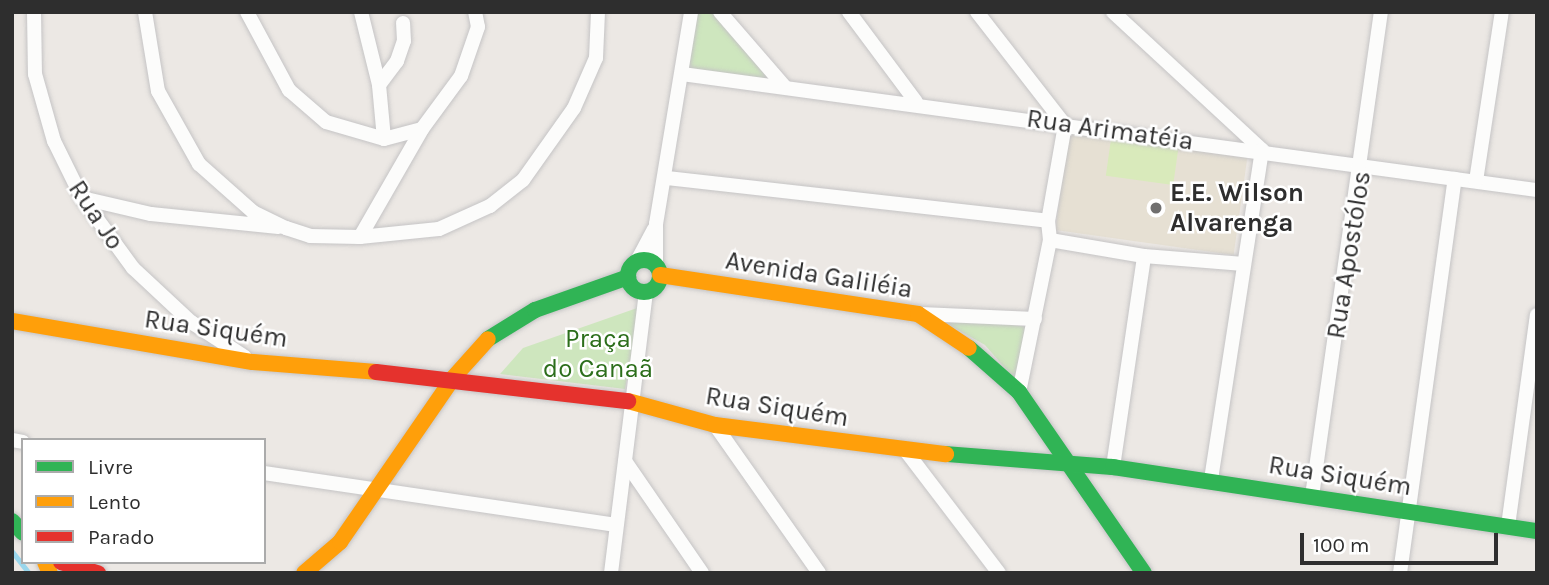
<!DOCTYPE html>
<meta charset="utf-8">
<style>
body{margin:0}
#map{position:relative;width:1549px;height:585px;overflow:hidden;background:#ece8e4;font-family:Karla,sans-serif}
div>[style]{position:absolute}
.education>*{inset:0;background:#e6e0d3;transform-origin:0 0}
.green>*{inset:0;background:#cee6be}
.pitch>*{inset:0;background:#d9eabb;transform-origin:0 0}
.stream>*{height:4.5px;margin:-2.25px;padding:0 2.25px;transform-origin:2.25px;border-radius:2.25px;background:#99d6ec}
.roads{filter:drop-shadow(0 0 2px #c5c4c5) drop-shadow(0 0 2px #c5c4c5)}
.street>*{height:14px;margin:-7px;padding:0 7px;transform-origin:7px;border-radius:7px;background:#fcfcfb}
.fast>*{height:16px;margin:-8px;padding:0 8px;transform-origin:8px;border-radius:8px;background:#30b455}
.fast>.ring{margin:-8px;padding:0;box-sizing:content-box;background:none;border:16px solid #30b455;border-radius:50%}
.slow>*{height:16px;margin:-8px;padding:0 8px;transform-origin:8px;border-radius:8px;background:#ff9f0a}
.jam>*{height:16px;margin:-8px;padding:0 8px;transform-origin:8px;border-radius:8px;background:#e5322d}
.dots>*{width:19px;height:19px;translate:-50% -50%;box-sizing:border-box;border:4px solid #fff;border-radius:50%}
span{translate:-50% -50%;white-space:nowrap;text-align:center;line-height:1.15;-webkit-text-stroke:5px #fff;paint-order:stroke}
.street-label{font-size:26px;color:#2e2e2e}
.poi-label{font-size:26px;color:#2e2e2e;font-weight:700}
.left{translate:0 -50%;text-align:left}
.park-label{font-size:26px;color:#2c6e1b}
.frame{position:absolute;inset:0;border:14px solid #2e2e2e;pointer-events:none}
.legend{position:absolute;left:21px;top:438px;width:245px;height:126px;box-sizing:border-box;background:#fff;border:2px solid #ababab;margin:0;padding:9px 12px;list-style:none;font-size:21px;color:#2e2e2e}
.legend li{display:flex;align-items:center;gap:14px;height:35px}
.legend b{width:35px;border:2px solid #ababab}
.scale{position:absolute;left:1300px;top:533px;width:198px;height:32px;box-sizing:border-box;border:4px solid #2e2e2e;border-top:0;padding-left:9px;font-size:21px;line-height:24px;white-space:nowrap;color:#2e2e2e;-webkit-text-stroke:5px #fff;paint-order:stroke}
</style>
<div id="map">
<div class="education">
<i style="left:1069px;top:133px;width:180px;height:98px;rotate:8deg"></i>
</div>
<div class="green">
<i style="clip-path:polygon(695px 12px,715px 12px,776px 82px,686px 71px)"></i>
<i style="clip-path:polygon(640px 307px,625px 389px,500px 374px,523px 348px)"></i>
<i style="clip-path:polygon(935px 317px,1031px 327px,1018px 383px,985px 345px)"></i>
</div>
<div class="pitch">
<i style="left:1111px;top:139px;width:68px;height:37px;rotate:8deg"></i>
</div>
<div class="stream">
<i style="left:12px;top:551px;width:28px;rotate:52deg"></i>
</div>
<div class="roads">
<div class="street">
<i style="left:34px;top:12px;width:62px;rotate:89.1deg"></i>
<i style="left:35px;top:74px;width:70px;rotate:74.2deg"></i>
<i style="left:54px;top:141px;width:64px;rotate:63.8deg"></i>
<i style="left:82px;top:198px;width:87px;rotate:53.9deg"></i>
<i style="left:133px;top:268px;width:79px;rotate:43deg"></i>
<i style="left:191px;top:322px;width:64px;rotate:32.9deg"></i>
<i style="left:145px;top:12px;width:80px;rotate:80.7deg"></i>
<i style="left:158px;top:91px;width:84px;rotate:60.7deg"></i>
<i style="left:199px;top:164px;width:72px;rotate:41.6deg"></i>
<i style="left:253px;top:212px;width:37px;rotate:26deg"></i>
<i style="left:286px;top:228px;width:25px;rotate:18deg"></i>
<i style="left:310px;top:236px;width:50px;rotate:1.1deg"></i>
<i style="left:360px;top:237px;width:79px;rotate:-5.8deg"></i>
<i style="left:439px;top:229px;width:56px;rotate:-24.3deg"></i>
<i style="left:490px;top:206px;width:42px;rotate:-38.2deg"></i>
<i style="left:523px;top:180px;width:88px;rotate:-54.7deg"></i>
<i style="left:574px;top:108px;width:55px;rotate:-66.3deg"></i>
<i style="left:596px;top:58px;width:46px;rotate:-87.5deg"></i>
<i style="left:247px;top:12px;width:89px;rotate:61.7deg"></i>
<i style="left:289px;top:90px;width:49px;rotate:40.9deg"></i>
<i style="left:326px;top:122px;width:60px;rotate:16.3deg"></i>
<i style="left:384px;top:139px;width:38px;rotate:-15deg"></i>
<i style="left:361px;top:12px;width:75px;rotate:76.1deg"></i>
<i style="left:379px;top:85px;width:54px;rotate:84.7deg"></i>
<i style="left:720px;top:12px;width:99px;rotate:49.1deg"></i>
<i style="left:849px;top:12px;width:112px;rotate:53.3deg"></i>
<i style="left:977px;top:12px;width:143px;rotate:52.1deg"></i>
<i style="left:1065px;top:125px;width:97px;rotate:100deg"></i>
<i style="left:1048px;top:221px;width:19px;rotate:84deg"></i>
<i style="left:1050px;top:240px;width:155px;rotate:101.5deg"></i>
<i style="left:1113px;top:12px;width:203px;rotate:42.8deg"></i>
<i style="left:1262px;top:150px;width:335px;rotate:98.8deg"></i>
<i style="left:682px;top:74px;width:863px;rotate:7.73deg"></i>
<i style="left:379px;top:85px;width:30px;rotate:-53deg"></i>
<i style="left:397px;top:61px;width:21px;rotate:-71deg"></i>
<i style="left:404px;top:41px;width:18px;rotate:-93deg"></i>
<i style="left:667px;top:178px;width:383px;rotate:6.4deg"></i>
<i style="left:1476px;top:181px;width:171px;rotate:-81.3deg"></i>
<i style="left:82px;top:198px;width:71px;rotate:13.1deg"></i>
<i style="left:151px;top:214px;width:128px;rotate:5.8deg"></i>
<i style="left:360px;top:237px;width:125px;rotate:-60.1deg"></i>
<i style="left:422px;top:129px;width:66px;rotate:-53.7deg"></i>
<i style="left:461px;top:76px;width:52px;rotate:-70.9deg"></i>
<i style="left:478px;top:27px;width:15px;rotate:-101deg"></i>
<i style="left:1050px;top:240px;width:95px;rotate:9.7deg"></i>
<i style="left:1144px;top:256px;width:100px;rotate:4.6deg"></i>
<i style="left:637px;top:261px;width:36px;rotate:-62deg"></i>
<i style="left:656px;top:266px;width:42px;rotate:-90deg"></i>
<i style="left:656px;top:224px;width:215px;rotate:-80.6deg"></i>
<i style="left:921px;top:314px;width:114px;rotate:2.5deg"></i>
<i style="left:715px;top:425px;width:181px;rotate:54.9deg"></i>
<i style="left:12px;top:440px;width:11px;rotate:10deg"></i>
<i style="left:906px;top:451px;width:153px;rotate:52.7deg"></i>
<i style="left:625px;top:461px;width:136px;rotate:55.5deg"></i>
<i style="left:1113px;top:467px;width:213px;rotate:-81.6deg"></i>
<i style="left:264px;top:473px;width:356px;rotate:8.4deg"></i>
<i style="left:1312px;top:496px;width:489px;rotate:-81.9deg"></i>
<i style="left:1508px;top:526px;width:213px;rotate:-82.2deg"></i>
<i style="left:611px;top:573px;width:283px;rotate:-82.9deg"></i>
<i style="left:1400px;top:573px;width:398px;rotate:-82.1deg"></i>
</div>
<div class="fast">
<i class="ring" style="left:628px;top:260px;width:16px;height:16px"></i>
<i style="left:488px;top:339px;width:55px;rotate:-31.7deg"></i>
<i style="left:535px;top:310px;width:99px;rotate:-19.5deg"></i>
<i style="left:969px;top:348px;width:67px;rotate:41.3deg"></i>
<i style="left:1019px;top:392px;width:220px;rotate:55.4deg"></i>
<i style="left:946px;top:454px;width:168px;rotate:4.5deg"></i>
<i style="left:1113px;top:467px;width:429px;rotate:8.6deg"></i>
<i style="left:12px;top:521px;width:16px;rotate:47deg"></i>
</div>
<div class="slow">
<i style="left:660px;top:275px;width:261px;rotate:8.6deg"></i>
<i style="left:918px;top:314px;width:61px;rotate:33.7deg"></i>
<i style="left:12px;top:321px;width:244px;rotate:9.7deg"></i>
<i style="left:253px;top:362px;width:123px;rotate:4.6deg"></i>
<i style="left:628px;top:401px;width:90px;rotate:15.4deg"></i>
<i style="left:715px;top:425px;width:233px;rotate:7.2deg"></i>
<i style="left:45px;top:562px;width:12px;rotate:66deg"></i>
<i style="left:304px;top:573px;width:48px;rotate:-40.7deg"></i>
<i style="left:340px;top:542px;width:199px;rotate:-55.4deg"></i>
<i style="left:453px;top:378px;width:52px;rotate:-48.1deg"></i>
</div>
<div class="jam">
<i style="left:376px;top:372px;width:254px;rotate:6.6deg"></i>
<i style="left:61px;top:562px;width:39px;rotate:17deg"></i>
</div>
</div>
<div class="dots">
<i style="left:1156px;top:208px;background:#706f6e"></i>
</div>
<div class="street-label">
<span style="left:1110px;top:130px;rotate:8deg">Rua Arimatéia</span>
<span style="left:96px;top:215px;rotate:56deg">Rua Jo</span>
<span style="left:1349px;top:255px;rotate:-81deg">Rua Apostólos</span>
<span style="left:819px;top:275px;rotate:9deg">Avenida Galiléia</span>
<span style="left:216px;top:329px;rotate:8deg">Rua Siquém</span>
<span style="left:777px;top:407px;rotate:9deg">Rua Siquém</span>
<span style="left:1340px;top:476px;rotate:9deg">Rua Siquém</span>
</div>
<div class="poi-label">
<span class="left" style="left:1170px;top:208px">E.E. Wilson<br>Alvarenga</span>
</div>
<div class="park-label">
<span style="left:598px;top:354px">Praça<br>do Canaã</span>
</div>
<div class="frame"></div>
<ul class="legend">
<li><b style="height:9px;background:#30b455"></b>Livre</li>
<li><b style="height:9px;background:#ff9f0a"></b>Lento</li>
<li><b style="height:9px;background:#e5322d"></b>Parado</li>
</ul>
<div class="scale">100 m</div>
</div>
